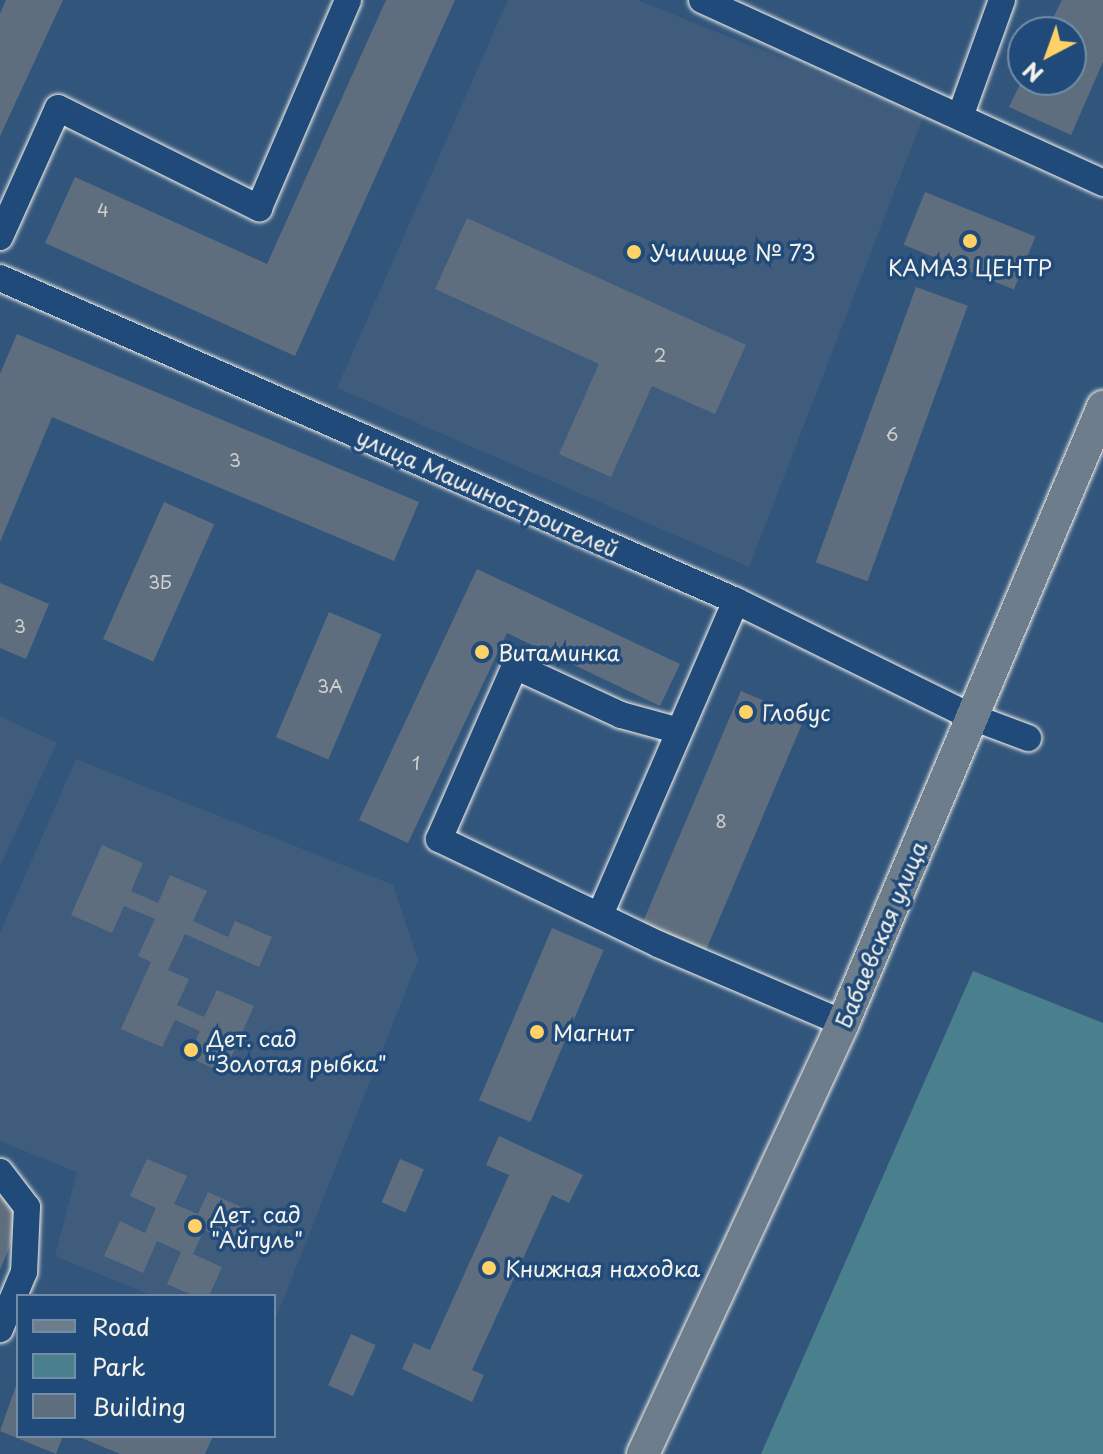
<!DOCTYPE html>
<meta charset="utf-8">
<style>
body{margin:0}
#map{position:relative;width:1103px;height:1454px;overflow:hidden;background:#32557c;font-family:"Playpen Sans",sans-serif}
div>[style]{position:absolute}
.built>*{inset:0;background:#405c7d}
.green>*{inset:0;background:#4a7f8d}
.building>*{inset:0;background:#5f6e7f;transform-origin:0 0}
.roads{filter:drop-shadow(0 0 2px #f4f1e8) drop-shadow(0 0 2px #f4f1e8)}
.minor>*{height:26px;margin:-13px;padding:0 13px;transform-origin:13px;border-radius:13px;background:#1f4a7a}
.major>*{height:32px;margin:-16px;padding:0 16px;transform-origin:16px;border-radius:16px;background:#6d7d8c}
.dots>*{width:22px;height:22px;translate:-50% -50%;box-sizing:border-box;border:4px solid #1f4a7a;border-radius:50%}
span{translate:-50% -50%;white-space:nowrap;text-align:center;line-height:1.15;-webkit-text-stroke:7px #1f4a7a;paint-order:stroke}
.number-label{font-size:18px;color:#cfd0ce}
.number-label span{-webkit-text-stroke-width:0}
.poi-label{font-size:22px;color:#f4f1e8}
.left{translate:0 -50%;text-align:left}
.street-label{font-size:22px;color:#f4f1e8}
.legend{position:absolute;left:16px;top:1294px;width:260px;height:144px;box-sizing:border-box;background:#1f4a7a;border:2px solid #748da6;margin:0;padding:10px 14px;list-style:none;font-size:24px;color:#f4f1e8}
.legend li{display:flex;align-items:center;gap:16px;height:40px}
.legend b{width:40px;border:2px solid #748da6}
.north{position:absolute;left:1007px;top:16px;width:80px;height:80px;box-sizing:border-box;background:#1f4a7a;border:2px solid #748da6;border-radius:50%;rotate:221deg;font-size:22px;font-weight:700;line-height:32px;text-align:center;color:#f4f1e8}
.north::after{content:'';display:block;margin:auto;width:28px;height:36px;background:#ffd166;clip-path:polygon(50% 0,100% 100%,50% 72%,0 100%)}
</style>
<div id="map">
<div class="built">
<i style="clip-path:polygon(508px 0,637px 0,924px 115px,749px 567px,337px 388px)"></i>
<i style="clip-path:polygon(0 716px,57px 743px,0 866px)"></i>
<i style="clip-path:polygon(76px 759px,393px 885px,418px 960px,274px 1323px,274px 1296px,153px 1296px,55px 1256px,77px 1172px,0 1141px,0 933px)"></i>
</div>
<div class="green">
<i style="clip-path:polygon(973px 971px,1103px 1023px,1103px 1454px,761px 1454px)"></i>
</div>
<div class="building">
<i style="clip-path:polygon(6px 0,63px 0,0 136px,0 14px)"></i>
<i style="clip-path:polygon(386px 0,455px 0,295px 356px,45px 243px,75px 177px,267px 264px)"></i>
<i style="clip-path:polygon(1062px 0,1103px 0,1103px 62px,1071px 135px,1009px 107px,1022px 80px,1071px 80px,1071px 32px,1046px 32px)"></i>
<i style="left:925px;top:192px;width:119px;height:57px;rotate:22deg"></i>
<i style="clip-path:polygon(467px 218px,746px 345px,715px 414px,652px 386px,611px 477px,559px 454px,599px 364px,435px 289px)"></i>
<i style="left:916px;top:287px;width:55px;height:293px;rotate:20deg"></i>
<i style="clip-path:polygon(17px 334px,419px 502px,394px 561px,52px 417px,0 542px,0 374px)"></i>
<i style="left:164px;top:502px;width:55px;height:150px;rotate:24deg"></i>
<i style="clip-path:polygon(477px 569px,680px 664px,660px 706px,507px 633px,408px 843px,359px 820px)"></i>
<i style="clip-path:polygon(0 583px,49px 604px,26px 659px,0 648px)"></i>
<i style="left:329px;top:612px;width:57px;height:136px;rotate:23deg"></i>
<i style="left:741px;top:691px;width:69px;height:255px;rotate:23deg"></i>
<i style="clip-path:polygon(102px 845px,143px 863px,131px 891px,158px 903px,170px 875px,207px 891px,193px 921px,228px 937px,235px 921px,272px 937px,259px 967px,185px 934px,168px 970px,189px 979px,177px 1005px,204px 1017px,217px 990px,254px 1006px,224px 1073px,188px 1057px,200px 1031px,175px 1020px,162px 1047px,121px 1029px,151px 962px,138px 956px,155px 919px,124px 906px,112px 933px,71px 915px)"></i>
<i style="left:552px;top:928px;width:56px;height:187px;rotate:23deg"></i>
<i style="clip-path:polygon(499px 1136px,583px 1175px,569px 1203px,552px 1195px,472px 1370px,484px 1375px,472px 1402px,402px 1369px,414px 1343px,430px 1350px,509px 1175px,486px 1165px)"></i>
<i style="clip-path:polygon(147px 1159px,187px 1176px,174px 1204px,198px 1214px,208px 1192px,248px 1210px,233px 1243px,204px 1230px,193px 1254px,222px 1267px,209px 1296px,194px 1296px,167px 1284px,181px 1252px,157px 1241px,143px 1273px,104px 1256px,120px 1221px,145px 1233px,156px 1208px,130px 1196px)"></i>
<i style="left:400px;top:1159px;width:26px;height:47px;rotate:23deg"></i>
<i style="clip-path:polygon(0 1196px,26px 1207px,0 1270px)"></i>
<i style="left:351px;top:1334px;width:27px;height:56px;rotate:24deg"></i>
<i style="clip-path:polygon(18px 1380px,18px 1436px,63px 1436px,56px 1454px,0 1431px)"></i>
<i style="clip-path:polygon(77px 1436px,213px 1436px,205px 1454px,120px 1454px)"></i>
</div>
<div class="roads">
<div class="minor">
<i style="left:702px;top:0;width:441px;rotate:24.5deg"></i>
<i style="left:961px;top:114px;width:121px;rotate:-70.2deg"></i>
<i style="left:0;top:237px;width:141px;rotate:-65.8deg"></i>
<i style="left:58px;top:108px;width:225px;rotate:26.5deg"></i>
<i style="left:259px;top:208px;width:226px;rotate:-66.8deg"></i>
<i style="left:0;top:278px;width:804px;rotate:23.69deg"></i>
<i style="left:736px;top:601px;width:263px;rotate:26.2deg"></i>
<i style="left:972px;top:717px;width:60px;rotate:20.6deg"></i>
<i style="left:676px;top:730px;width:57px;rotate:-164.7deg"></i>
<i style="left:621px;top:715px;width:117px;rotate:-155.2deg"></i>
<i style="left:515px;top:666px;width:189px;rotate:113.7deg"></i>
<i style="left:439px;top:839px;width:243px;rotate:25.6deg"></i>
<i style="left:658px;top:944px;width:201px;rotate:23.1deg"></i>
<i style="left:600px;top:915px;width:342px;rotate:-66.6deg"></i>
<i style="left:0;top:1172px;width:44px;rotate:52.4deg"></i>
<i style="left:27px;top:1207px;width:65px;rotate:92.6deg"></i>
<i style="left:24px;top:1272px;width:62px;rotate:112.8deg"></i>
</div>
<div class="major">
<i style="left:643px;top:1454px;width:475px;rotate:-65.1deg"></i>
<i style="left:843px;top:1023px;width:669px;rotate:-67.12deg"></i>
</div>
</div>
<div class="dots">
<i style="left:970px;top:241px;background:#ffd166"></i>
<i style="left:634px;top:252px;background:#ffd166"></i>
<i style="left:482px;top:652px;background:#ffd166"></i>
<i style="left:746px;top:712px;background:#ffd166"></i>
<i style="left:537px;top:1032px;background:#ffd166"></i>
<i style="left:191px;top:1050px;background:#ffd166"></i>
<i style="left:195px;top:1226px;background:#ffd166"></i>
<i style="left:489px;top:1268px;background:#ffd166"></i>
</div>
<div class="number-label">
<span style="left:103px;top:210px">4</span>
<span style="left:660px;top:355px">2</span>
<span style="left:892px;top:434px">6</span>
<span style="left:235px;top:460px">3</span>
<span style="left:160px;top:582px">3Б</span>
<span style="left:20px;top:626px">3</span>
<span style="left:330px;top:686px">3А</span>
<span style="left:416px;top:763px">1</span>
<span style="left:721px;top:821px">8</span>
</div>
<div class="poi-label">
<span class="left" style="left:650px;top:252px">Училище № 73</span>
<span style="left:970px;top:267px">КАМАЗ ЦЕНТР</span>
<span class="left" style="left:498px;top:652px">Витаминка</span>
<span class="left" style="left:762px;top:712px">Глобус</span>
<span class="left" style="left:553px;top:1032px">Магнит</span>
<span class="left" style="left:207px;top:1050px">Дет. сад<br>"Золотая рыбка"</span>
<span class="left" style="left:211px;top:1226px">Дет. сад<br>"Айгуль"</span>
<span class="left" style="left:505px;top:1268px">Книжная находка</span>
</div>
<div class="street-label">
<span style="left:488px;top:492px;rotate:24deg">улица Машиностроителей</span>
<span style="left:880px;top:934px;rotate:-67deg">Бабаевская улица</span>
</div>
<ul class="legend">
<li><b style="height:10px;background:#6d7d8c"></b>Road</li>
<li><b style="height:22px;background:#4a7f8d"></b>Park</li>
<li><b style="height:22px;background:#5f6e7f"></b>Building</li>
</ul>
<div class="north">N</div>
</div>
